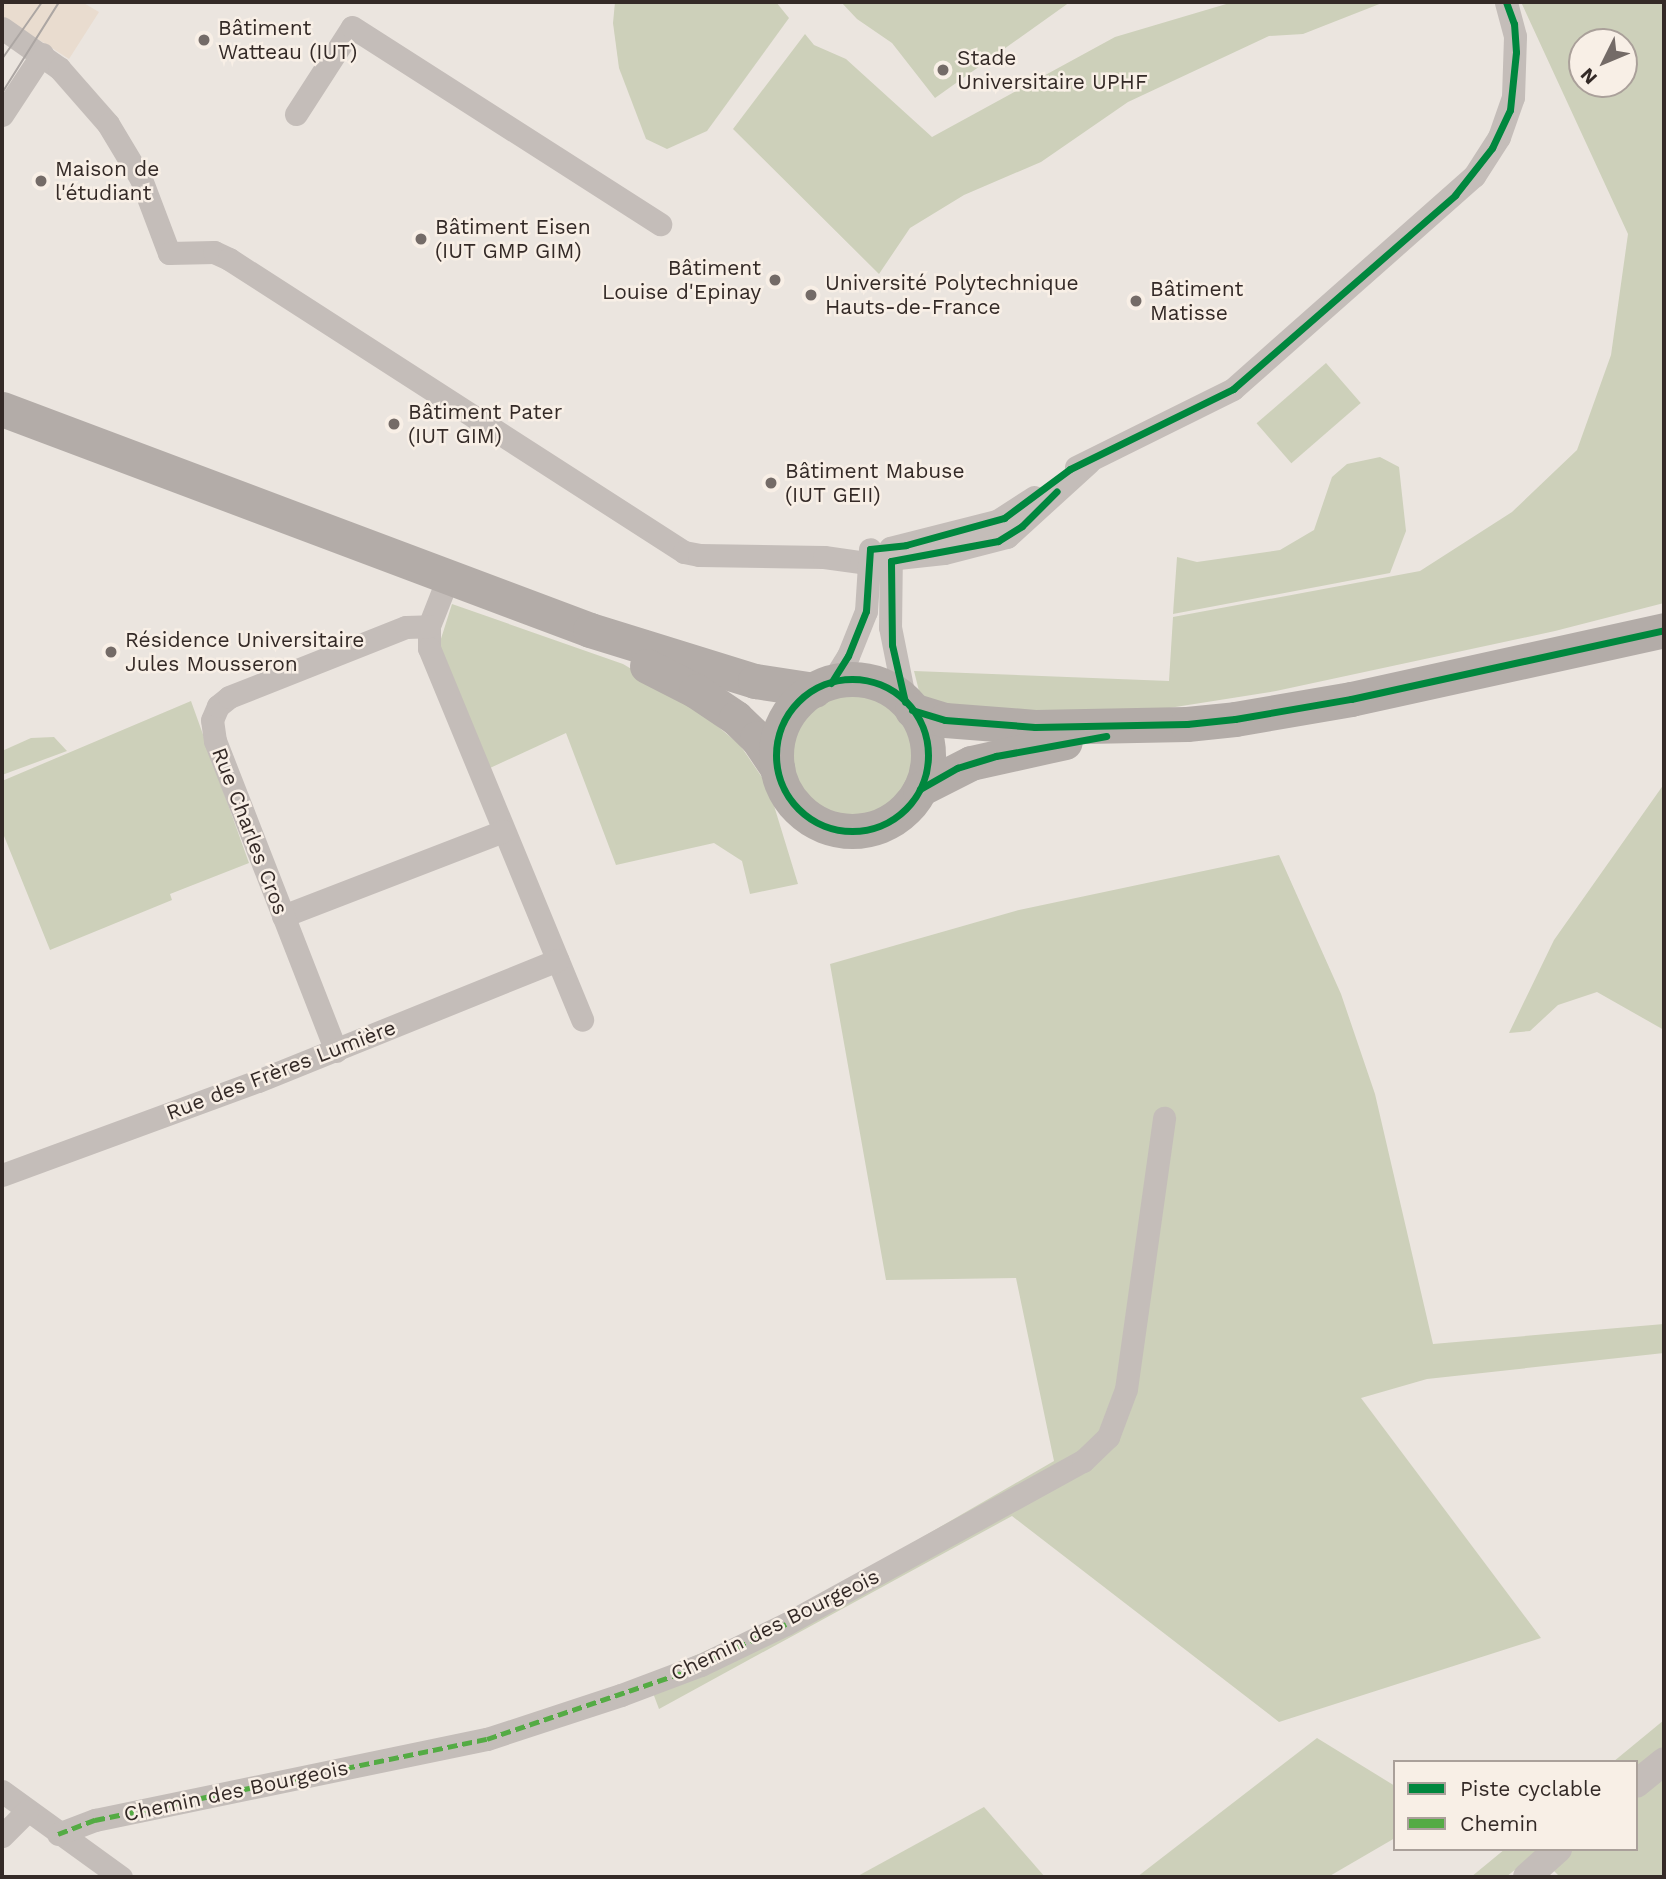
<!DOCTYPE html>
<meta charset="utf-8">
<style>
body{margin:0}
#map{position:relative;width:1666px;height:1879px;overflow:hidden;background:#ebe5df;font-family:"Work Sans",sans-serif}
div>[style]{position:absolute}
.green>*{inset:0;background:#cdd0ba;transform-origin:0 0}
.round{border-radius:50%}
.plaza>*{inset:0;background:#e9dccf}
.minor>*{height:23px;margin:-11.5px;padding:0 11.5px;transform-origin:11.5px;border-radius:11.5px;background:#c4bdb9}
.tertiary>*{height:28px;margin:-14px;padding:0 14px;transform-origin:14px;border-radius:14px;background:#c4bdb9}
.primary>*{height:35px;margin:-17.5px;padding:0 17.5px;transform-origin:17.5px;border-radius:17.5px;background:#b3aca8}
.primary>.ring{margin:-17.5px;padding:0;box-sizing:content-box;background:none;border:35px solid #b3aca8;border-radius:50%}
.tram>*{height:2px;margin:-1px;padding:0 1px;transform-origin:1px;border-radius:1px;background:#aca6a3}
.quiet>*{height:5px;margin-top:-2.5px;transform-origin:0;background:repeating-linear-gradient(90deg,#54ab44 0 10px,transparent 0 15px)}
.cycleway>*{height:7px;margin:-3.5px;padding:0 3.5px;transform-origin:3.5px;border-radius:3.5px;background:#00873e}
.cycleway>.ring{margin:-3.5px;padding:0;box-sizing:content-box;background:none;border:7px solid #00873e;border-radius:50%}
.dots>*{width:19px;height:19px;translate:-50% -50%;box-sizing:border-box;border:4px solid #f8efe6;border-radius:50%}
span{translate:-50% -50%;white-space:nowrap;text-align:center;line-height:1.15;-webkit-text-stroke:5px #f8efe6;paint-order:stroke}
.poi-label{font-size:21px;color:#342a27}
.left{translate:0 -50%;text-align:left}
.right{translate:-100% -50%;text-align:right}
.street-label{font-size:21px;color:#342a27}
.frame{position:absolute;inset:0;border:4px solid #342a27;pointer-events:none}
.legend{position:absolute;left:1393px;top:1760px;width:245px;height:91px;box-sizing:border-box;background:#f8efe6;border:2px solid #aaa09a;margin:0;padding:9px 12px;list-style:none;font-size:21px;color:#342a27}
.legend li{display:flex;align-items:center;gap:14px;height:35px}
.legend b{width:35px;border:2px solid #aaa09a}
.north{position:absolute;left:1568px;top:28px;width:70px;height:70px;box-sizing:border-box;background:#f8efe6;border:2px solid #aaa09a;border-radius:50%;rotate:227deg;font-size:19px;font-weight:700;line-height:28px;text-align:center;color:#342a27}
.north::after{content:'';display:block;margin:auto;width:24px;height:32px;background:#746b67;clip-path:polygon(50% 0,100% 100%,50% 72%,0 100%)}
</style>
<div id="map">
<div class="green">
<i style="clip-path:polygon(615px 2px,776px 2px,789px 18px,707px 131px,667px 149px,646px 139px,619px 68px,613px 23px)"></i>
<i style="clip-path:polygon(841px 2px,1070px 2px,935px 98px,892px 43px,857px 19px)"></i>
<i style="clip-path:polygon(1233px 2px,1382px 3px,1303px 34px,1269px 36px,1128px 102px,1041px 162px,964px 195px,910px 228px,879px 274px,733px 129px,805px 34px,814px 45px,846px 59px,932px 137px,1115px 37px)"></i>
<i style="clip-path:polygon(evenodd,1521px 2px,1664px 2px,1664px 603px,1555px 631px,1276px 691px,1150px 711px,951px 710px,920px 695px,914px 671px,1169px 681px,1173px 617px,1420px 571px,1512px 512px,1577px 450px,1611px 355px,1628px 234px,1521px 2px,1582px 42px,1624px 42px,1624px 84px,1582px 84px,1582px 42px)"></i>
<i style="left:1326px;top:363px;width:53px;height:92px;rotate:49deg"></i>
<i style="clip-path:polygon(1380px 457px,1399px 467px,1406px 531px,1390px 573px,1173px 614px,1177px 557px,1197px 562px,1280px 550px,1314px 530px,1332px 477px,1347px 464px)"></i>
<i style="clip-path:polygon(452px 604px,623px 664px,692px 705px,740px 745px,768px 786px,798px 884px,750px 894px,742px 861px,714px 843px,616px 865px,566px 733px,490px 768px,439px 645px)"></i>
<i class="round" style="left:791px;top:694px;width:122px;height:122px"></i>
<i style="clip-path:polygon(191px 701px,249px 863px,170px 894px,172px 900px,50px 950px,2px 831px,2px 781px)"></i>
<i style="clip-path:polygon(54px 737px,67px 751px,2px 775px,2px 751px,31px 738px)"></i>
<i style="clip-path:polygon(1664px 784px,1664px 1030px,1597px 992px,1558px 1005px,1530px 1031px,1509px 1033px,1554px 940px)"></i>
<i style="clip-path:polygon(1279px 855px,1341px 994px,1375px 1094px,1433px 1344px,1664px 1324px,1664px 1353px,1427px 1379px,1361px 1398px,1541px 1638px,1279px 1722px,1012px 1516px,659px 1709px,647px 1677px,793px 1612px,1054px 1461px,1016px 1278px,886px 1280px,830px 964px,1019px 910px)"></i>
<i style="clip-path:polygon(1664px 1720px,1664px 1877px,1560px 1877px,1536px 1853px,1506px 1877px,1471px 1877px,1505px 1849px,1636px 1849px,1636px 1762px,1613px 1762px)"></i>
<i style="clip-path:polygon(1317px 1738px,1395px 1786px,1395px 1838px,1328px 1877px,1137px 1877px)"></i>
<i style="clip-path:polygon(984px 1807px,1045px 1877px,856px 1877px)"></i>
</div>
<div class="plaza">
<i style="clip-path:polygon(2px 2px,82px 2px,99px 12px,69px 59px,2px 16px)"></i>
</div>
<div class="minor">
<i style="left:2px;top:28px;width:70px;rotate:35.1deg"></i>
<i style="left:59px;top:68px;width:74px;rotate:48.8deg"></i>
<i style="left:108px;top:124px;width:64px;rotate:59deg"></i>
<i style="left:141px;top:179px;width:79px;rotate:69.3deg"></i>
<i style="left:169px;top:253px;width:45px;rotate:-1.3deg"></i>
<i style="left:214px;top:252px;width:17px;rotate:25deg"></i>
<i style="left:229px;top:259px;width:541px;rotate:32.78deg"></i>
<i style="left:684px;top:552px;width:15px;rotate:11deg"></i>
<i style="left:699px;top:555px;width:125px;rotate:0.9deg"></i>
<i style="left:824px;top:557px;width:37px;rotate:8deg"></i>
<i style="left:861px;top:562px;width:83px;rotate:-6.2deg"></i>
<i style="left:944px;top:553px;width:65px;rotate:-14.3deg"></i>
<i style="left:1007px;top:537px;width:111px;rotate:-42.4deg"></i>
<i style="left:296px;top:114px;width:103px;rotate:-57.2deg"></i>
<i style="left:352px;top:27px;width:366px;rotate:32.6deg"></i>
<i style="left:2px;top:115px;width:73px;rotate:-56.7deg"></i>
<i style="left:1076px;top:467px;width:175px;rotate:-26.4deg"></i>
<i style="left:1233px;top:389px;width:322px;rotate:-41.5deg"></i>
<i style="left:1474px;top:176px;width:46px;rotate:-57.3deg"></i>
<i style="left:1499px;top:137px;width:42px;rotate:-70.7deg"></i>
<i style="left:1513px;top:97px;width:61px;rotate:-88.1deg"></i>
<i style="left:1515px;top:36px;width:35px;rotate:-105deg"></i>
<i style="left:890px;top:548px;width:110px;rotate:-14.2deg"></i>
<i style="left:997px;top:521px;width:44px;rotate:-33deg"></i>
<i style="left:891px;top:548px;width:79px;rotate:90.7deg"></i>
<i style="left:890px;top:627px;width:76px;rotate:78.7deg"></i>
<i style="left:444px;top:588px;width:41px;rotate:111.5deg"></i>
<i style="left:429px;top:626px;width:22px;rotate:90deg"></i>
<i style="left:429px;top:648px;width:402px;rotate:67.6deg"></i>
<i style="left:831px;top:683px;width:32px;rotate:-58deg"></i>
<i style="left:848px;top:656px;width:48px;rotate:-68.2deg"></i>
<i style="left:866px;top:611px;width:62px;rotate:-86.3deg"></i>
<i style="left:283px;top:916px;width:236px;rotate:-21.1deg"></i>
<i style="left:336px;top:1051px;width:333px;rotate:-111.3deg"></i>
<i style="left:215px;top:741px;width:21px;rotate:-98deg"></i>
<i style="left:212px;top:720px;width:15px;rotate:-67deg"></i>
<i style="left:218px;top:706px;width:14px;rotate:-39deg"></i>
<i style="left:229px;top:697px;width:190px;rotate:-21.6deg"></i>
<i style="left:406px;top:627px;width:23px;rotate:-2deg"></i>
<i style="left:2px;top:1175px;width:273px;rotate:-20.2deg"></i>
<i style="left:258px;top:1081px;width:323px;rotate:-22deg"></i>
<i style="left:2px;top:1791px;width:147px;rotate:35.9deg"></i>
<i style="left:58px;top:1834px;width:40px;rotate:-21deg"></i>
<i style="left:95px;top:1820px;width:400px;rotate:-11.7deg"></i>
<i style="left:487px;top:1739px;width:141px;rotate:-18.2deg"></i>
<i style="left:621px;top:1695px;width:85px;rotate:-20.6deg"></i>
<i style="left:701px;top:1665px;width:94px;rotate:-25.8deg"></i>
<i style="left:786px;top:1624px;width:339px;rotate:-28.8deg"></i>
<i style="left:1083px;top:1461px;width:35px;rotate:-44deg"></i>
<i style="left:1108px;top:1437px;width:51px;rotate:-69.4deg"></i>
<i style="left:1126px;top:1389px;width:274px;rotate:-82deg"></i>
<i style="left:2px;top:1836px;width:35px;rotate:-45deg"></i>
</div>
<div class="tertiary">
<i style="left:1636px;top:1784px;width:36px;rotate:-39deg"></i>
<i style="left:1527px;top:1877px;width:42px;rotate:-42.1deg"></i>
</div>
<div class="primary">
<i style="left:2px;top:409px;width:628px;rotate:20.6deg"></i>
<i style="left:590px;top:630px;width:173px;rotate:17.2deg"></i>
<i style="left:755px;top:681px;width:60px;rotate:8.7deg"></i>
<i style="left:647px;top:666px;width:55px;rotate:27deg"></i>
<i style="left:696px;top:691px;width:48px;rotate:34deg"></i>
<i style="left:736px;top:718px;width:29px;rotate:44deg"></i>
<i style="left:757px;top:738px;width:36px;rotate:56deg"></i>
<i class="ring" style="left:776px;top:679px;width:117px;height:117px"></i>
<i style="left:912px;top:710px;width:34px;rotate:17deg"></i>
<i style="left:945px;top:720px;width:90px;rotate:4.4deg"></i>
<i style="left:1035px;top:727px;width:152px;rotate:-1.1deg"></i>
<i style="left:1187px;top:724px;width:48px;rotate:-5.9deg"></i>
<i style="left:1235px;top:719px;width:118px;rotate:-9.8deg"></i>
<i style="left:1351px;top:699px;width:321px;rotate:-12.4deg"></i>
<i style="left:920px;top:789px;width:57px;rotate:-27deg"></i>
<i style="left:971px;top:763px;width:96px;rotate:-12.6deg"></i>
</div>
<div class="tram">
<i style="left:2px;top:59px;width:70px;rotate:-54.9deg"></i>
<i style="left:2px;top:93px;width:107px;rotate:-57.9deg"></i>
</div>
<div class="quiet">
<i style="left:58px;top:1834px;width:40px;rotate:-21deg"></i>
<i style="left:95px;top:1820px;width:400px;rotate:-11.7deg"></i>
<i style="left:487px;top:1739px;width:206px;rotate:-18.7deg"></i>
<i style="left:682px;top:1673px;width:115px;rotate:-25.2deg"></i>
</div>
<div class="cycleway">
<i class="ring" style="left:776px;top:679px;width:145px;height:145px"></i>
<i style="left:831px;top:683px;width:32px;rotate:-58deg"></i>
<i style="left:848px;top:656px;width:48px;rotate:-68.2deg"></i>
<i style="left:866px;top:611px;width:62px;rotate:-86.3deg"></i>
<i style="left:870px;top:549px;width:36px;rotate:-6deg"></i>
<i style="left:906px;top:545px;width:102px;rotate:-15.4deg"></i>
<i style="left:1004px;top:518px;width:82px;rotate:-36.6deg"></i>
<i style="left:1070px;top:469px;width:182px;rotate:-26.1deg"></i>
<i style="left:1233px;top:389px;width:295px;rotate:-41.1deg"></i>
<i style="left:1455px;top:195px;width:60px;rotate:-51.8deg"></i>
<i style="left:1492px;top:148px;width:42px;rotate:-64.7deg"></i>
<i style="left:1510px;top:110px;width:58px;rotate:-84.1deg"></i>
<i style="left:1516px;top:52px;width:28px;rotate:-94deg"></i>
<i style="left:1514px;top:24px;width:23px;rotate:-110deg"></i>
<i style="left:905px;top:702px;width:58px;rotate:-102.8deg"></i>
<i style="left:892px;top:645px;width:84px;rotate:-90.7deg"></i>
<i style="left:891px;top:561px;width:109px;rotate:-10.6deg"></i>
<i style="left:998px;top:541px;width:28px;rotate:-32deg"></i>
<i style="left:1022px;top:526px;width:49px;rotate:-45deg"></i>
<i style="left:912px;top:710px;width:34px;rotate:17deg"></i>
<i style="left:945px;top:720px;width:90px;rotate:4.4deg"></i>
<i style="left:1035px;top:727px;width:152px;rotate:-1.1deg"></i>
<i style="left:1187px;top:724px;width:48px;rotate:-5.9deg"></i>
<i style="left:1235px;top:719px;width:118px;rotate:-9.8deg"></i>
<i style="left:1351px;top:699px;width:321px;rotate:-12.4deg"></i>
<i style="left:920px;top:789px;width:43px;rotate:-29.6deg"></i>
<i style="left:957px;top:768px;width:41px;rotate:-17.1deg"></i>
<i style="left:996px;top:756px;width:112px;rotate:-10.3deg"></i>
</div>
<div class="dots">
<i style="left:204px;top:40px;background:#746b67"></i>
<i style="left:943px;top:70px;background:#746b67"></i>
<i style="left:41px;top:181px;background:#746b67"></i>
<i style="left:421px;top:239px;background:#746b67"></i>
<i style="left:775px;top:280px;background:#746b67"></i>
<i style="left:811px;top:295px;background:#746b67"></i>
<i style="left:1136px;top:301px;background:#746b67"></i>
<i style="left:394px;top:424px;background:#746b67"></i>
<i style="left:771px;top:483px;background:#746b67"></i>
<i style="left:111px;top:652px;background:#746b67"></i>
</div>
<div class="poi-label">
<span class="left" style="left:218px;top:40px">Bâtiment<br>Watteau (IUT)</span>
<span class="left" style="left:957px;top:70px">Stade<br>Universitaire UPHF</span>
<span class="left" style="left:55px;top:181px">Maison de<br>l'étudiant</span>
<span class="left" style="left:435px;top:239px">Bâtiment Eisen<br>(IUT GMP GIM)</span>
<span class="right" style="left:761px;top:280px">Bâtiment<br>Louise d'Epinay</span>
<span class="left" style="left:825px;top:295px">Université Polytechnique<br>Hauts-de-France</span>
<span class="left" style="left:1150px;top:301px">Bâtiment<br>Matisse</span>
<span class="left" style="left:408px;top:424px">Bâtiment Pater<br>(IUT GIM)</span>
<span class="left" style="left:785px;top:483px">Bâtiment Mabuse<br>(IUT GEII)</span>
<span class="left" style="left:125px;top:652px">Résidence Universitaire<br>Jules Mousseron</span>
</div>
<div class="street-label">
<span style="left:250px;top:831px;rotate:69deg">Rue Charles Cros</span>
<span style="left:281px;top:1070px;rotate:-21deg">Rue des Frères Lumière</span>
<span style="left:775px;top:1625px;rotate:-26deg">Chemin des Bourgeois</span>
<span style="left:236px;top:1791px;rotate:-12deg">Chemin des Bourgeois</span>
</div>
<div class="frame"></div>
<ul class="legend">
<li><b style="height:9px;background:#00873e"></b>Piste cyclable</li>
<li><b style="height:9px;background:#54ab44"></b>Chemin</li>
</ul>
<div class="north">N</div>
</div>
